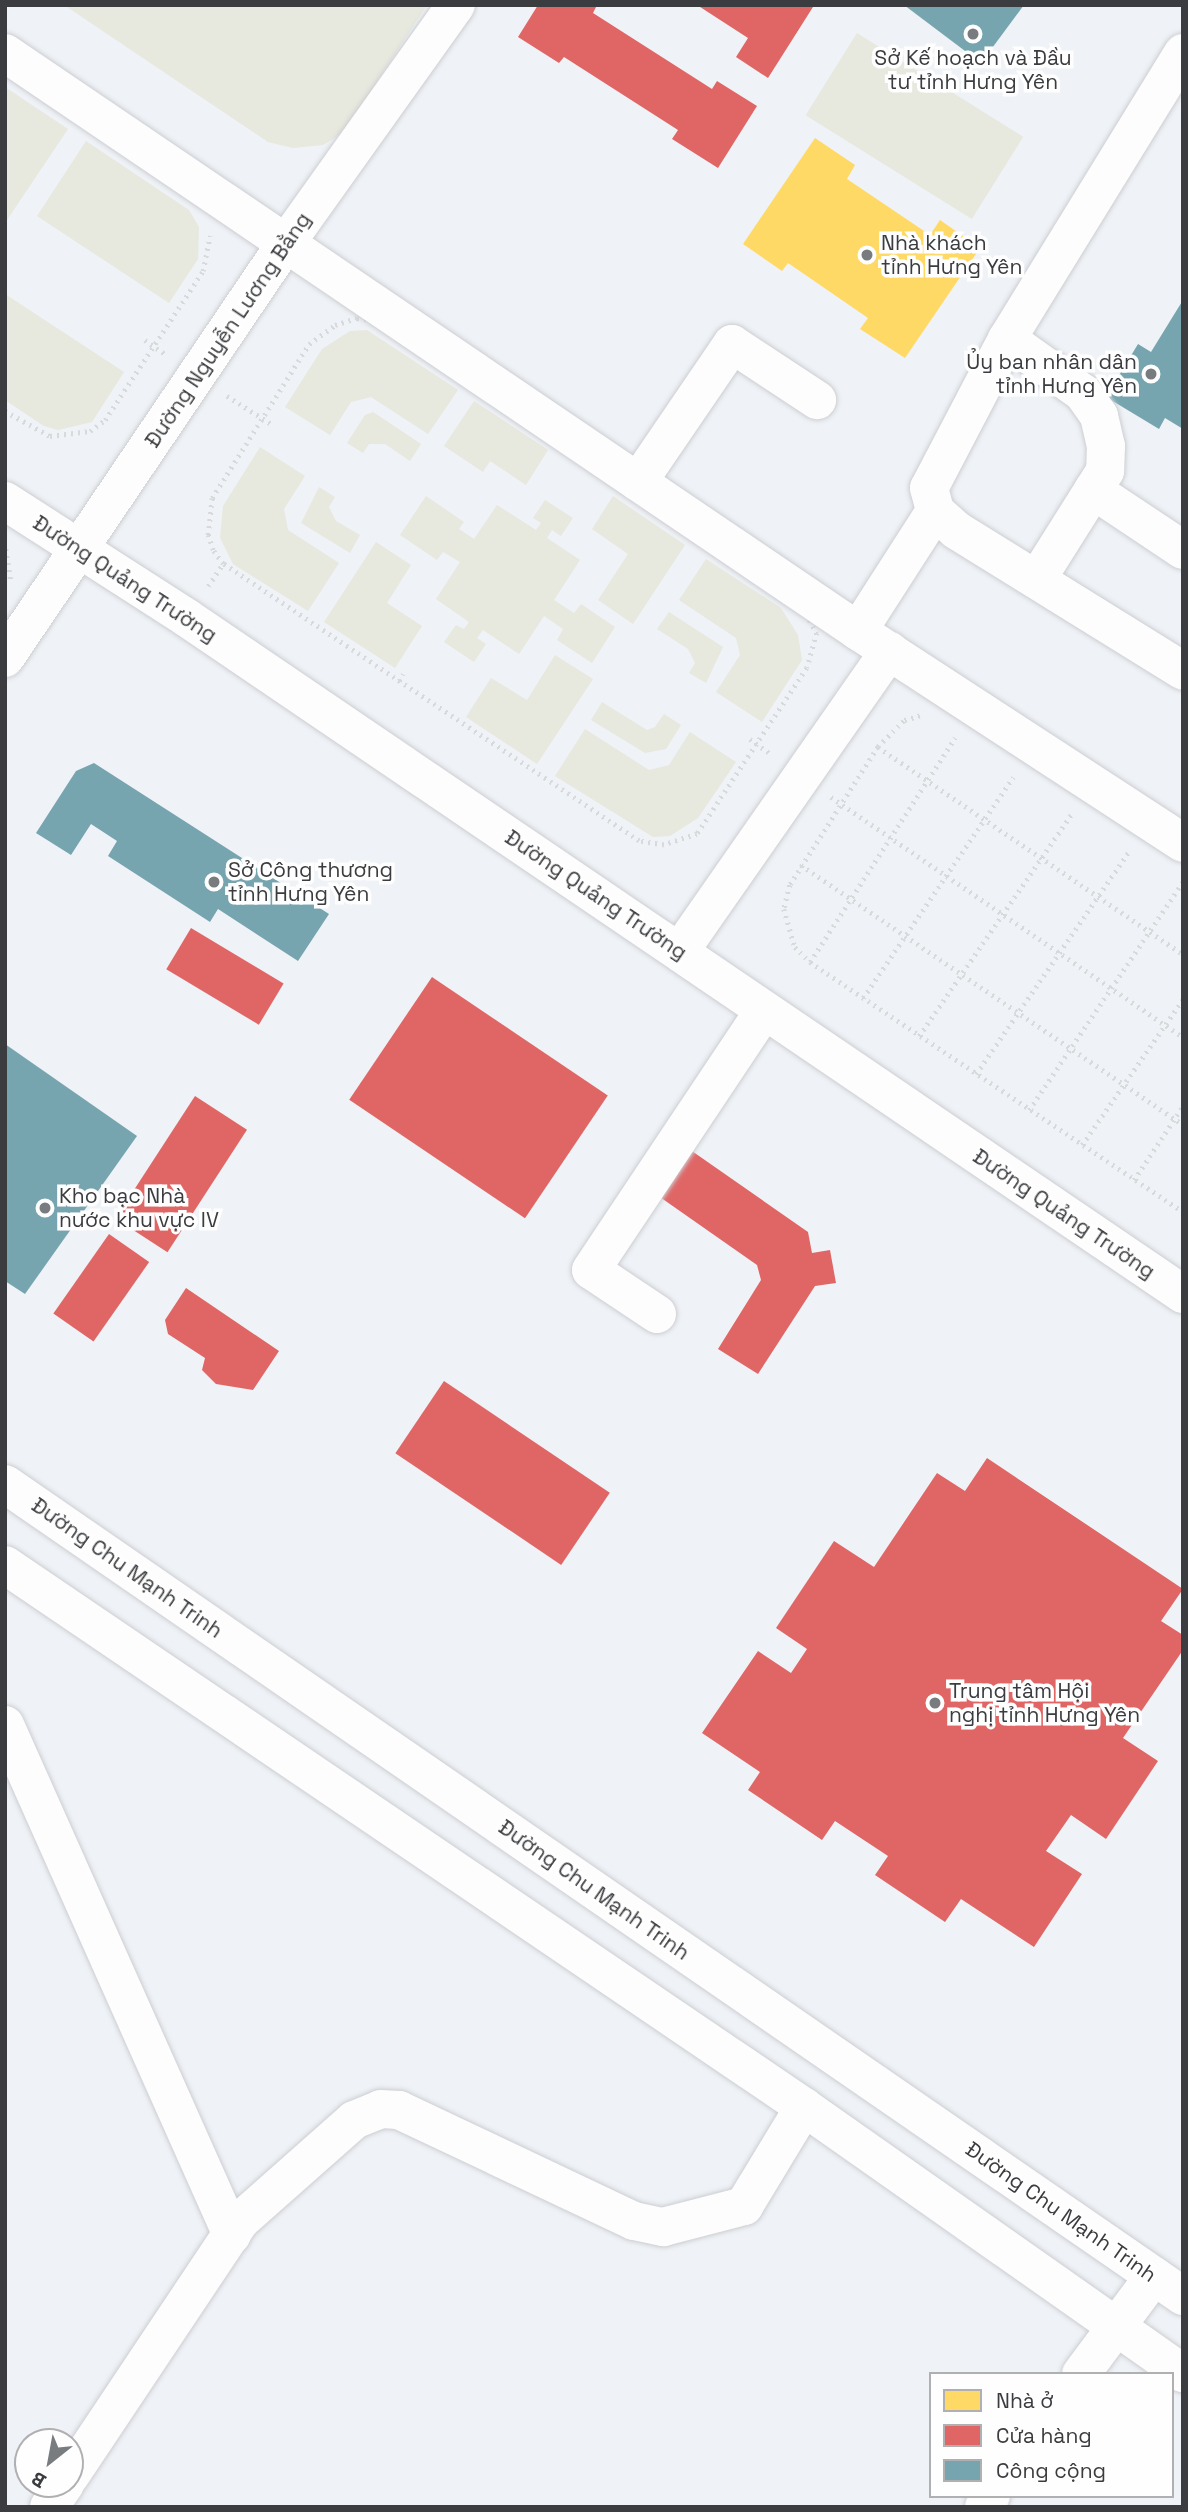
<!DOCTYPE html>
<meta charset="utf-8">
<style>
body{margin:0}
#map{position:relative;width:1188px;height:2512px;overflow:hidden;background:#eff2f6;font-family:"Space Grotesk",sans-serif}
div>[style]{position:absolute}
.green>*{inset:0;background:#e7e8de;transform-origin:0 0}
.homes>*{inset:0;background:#ffd966}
.shops>*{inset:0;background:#e06666;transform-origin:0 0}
.public>*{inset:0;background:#76a5af}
.path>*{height:4.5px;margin-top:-2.25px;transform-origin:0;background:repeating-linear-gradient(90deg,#d8d9db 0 2px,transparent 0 7px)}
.roads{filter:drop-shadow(0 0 2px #ccced2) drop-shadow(0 0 2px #ccced2)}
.minor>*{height:38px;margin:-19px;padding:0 19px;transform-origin:19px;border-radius:19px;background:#fdfdfe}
.major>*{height:38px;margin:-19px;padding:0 19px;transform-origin:19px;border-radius:19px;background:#fdfdfe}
.dots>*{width:19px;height:19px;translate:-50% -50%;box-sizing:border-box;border:4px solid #fefefe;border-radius:50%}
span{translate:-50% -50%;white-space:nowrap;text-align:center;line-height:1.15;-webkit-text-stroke:7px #fefefe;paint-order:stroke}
.poi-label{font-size:21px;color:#3a3c3f}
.left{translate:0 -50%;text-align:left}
.right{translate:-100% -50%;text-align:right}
.street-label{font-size:21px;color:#3a3c3f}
.frame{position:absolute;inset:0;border:7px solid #3a3c3f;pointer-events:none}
.legend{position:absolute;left:929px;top:2372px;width:245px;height:126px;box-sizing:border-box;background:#fefefe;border:2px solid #b0b0b2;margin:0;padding:9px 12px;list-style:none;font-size:21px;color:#3a3c3f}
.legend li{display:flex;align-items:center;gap:14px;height:35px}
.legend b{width:35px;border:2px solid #b0b0b2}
.north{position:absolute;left:14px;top:2428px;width:70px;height:70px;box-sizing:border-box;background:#fefefe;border:2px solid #b0b0b2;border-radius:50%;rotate:211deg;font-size:19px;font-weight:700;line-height:28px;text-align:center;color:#3a3c3f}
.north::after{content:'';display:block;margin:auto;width:24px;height:32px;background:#797c7f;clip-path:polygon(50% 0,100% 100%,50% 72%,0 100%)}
</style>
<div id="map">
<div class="green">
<i style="clip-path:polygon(64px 5px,427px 5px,344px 132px,323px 145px,293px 148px,268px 142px)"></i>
<i style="left:857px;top:33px;width:196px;height:97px;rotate:32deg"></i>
<i style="clip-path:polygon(5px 87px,68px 129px,5px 223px)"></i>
<i style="clip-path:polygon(86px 141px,189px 210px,199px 227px,198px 259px,169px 303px,37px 216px)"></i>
<i style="clip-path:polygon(5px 294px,124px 372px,92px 422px,58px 430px,44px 426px,5px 400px)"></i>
<i style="clip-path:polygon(367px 330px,458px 390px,428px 434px,371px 397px,351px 402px,330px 435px,285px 407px,322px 349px,350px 331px)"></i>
<i style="clip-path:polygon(474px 401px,548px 450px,526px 485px,490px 461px,483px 472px,444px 446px)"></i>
<i style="clip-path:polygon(373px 412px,421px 444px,410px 461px,385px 444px,369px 444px,363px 453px,347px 443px,365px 415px)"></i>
<i style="clip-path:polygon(260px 447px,305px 476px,284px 509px,288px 530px,339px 563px,308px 611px,233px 564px,220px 538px,223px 506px)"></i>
<i style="clip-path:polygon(319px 487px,335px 497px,329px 507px,336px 521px,360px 535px,350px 553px,301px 523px)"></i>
<i style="clip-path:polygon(426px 496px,464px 522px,459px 529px,474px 539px,497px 505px,536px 530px,541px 523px,533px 518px,545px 500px,573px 518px,561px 536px,552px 530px,547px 538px,580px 560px,554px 600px,574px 613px,581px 604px,615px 627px,592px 663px,557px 640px,563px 629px,544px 616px,519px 654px,483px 630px,477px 638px,486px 644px,474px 662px,444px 642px,456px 625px,464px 629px,469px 622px,436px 599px,460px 562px,443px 552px,437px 560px,400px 535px)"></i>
<i style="clip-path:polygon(613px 496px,685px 545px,633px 624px,598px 600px,628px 554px,592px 529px)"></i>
<i style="clip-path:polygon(376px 542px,411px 565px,387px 603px,422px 626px,395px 668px,324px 622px)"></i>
<i style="clip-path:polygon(706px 559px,781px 608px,798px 635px,802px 660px,762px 722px,716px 692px,740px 655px,736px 638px,679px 600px)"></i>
<i style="clip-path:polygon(669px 612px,723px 647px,706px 683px,689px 673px,695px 663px,688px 649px,657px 629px)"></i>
<i style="clip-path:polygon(555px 655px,593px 679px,537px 764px,466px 717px,491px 678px,527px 700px)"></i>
<i style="clip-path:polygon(602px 702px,647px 730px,655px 727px,664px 714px,681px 725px,666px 749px,645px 753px,591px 720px)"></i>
<i style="clip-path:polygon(585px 729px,649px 770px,669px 765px,690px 732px,736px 762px,698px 818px,670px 836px,653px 837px,555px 776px)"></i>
</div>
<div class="homes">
<i style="clip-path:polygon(815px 138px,855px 165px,847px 179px,930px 235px,940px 220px,980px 248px,905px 358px,860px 329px,868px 318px,788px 263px,782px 271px,743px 244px)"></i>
</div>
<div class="shops">
<i style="clip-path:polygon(538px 5px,597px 5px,593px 13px,712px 89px,717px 81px,757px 106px,718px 168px,672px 139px,678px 130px,564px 57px,559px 63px,518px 37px)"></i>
<i style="clip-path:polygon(697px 5px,810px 5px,813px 7px,768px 78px,736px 57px,748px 38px)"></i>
<i style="left:191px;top:928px;width:108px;height:48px;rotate:31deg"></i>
<i style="left:432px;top:977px;width:212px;height:148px;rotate:34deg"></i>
<i style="left:195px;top:1096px;width:62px;height:146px;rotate:33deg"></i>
<i style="clip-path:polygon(689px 1149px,808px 1232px,812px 1253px,830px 1250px,836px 1283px,815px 1286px,758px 1374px,718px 1349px,761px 1280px,757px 1265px,657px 1195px)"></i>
<i style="left:109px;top:1234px;width:49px;height:97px;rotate:35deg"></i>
<i style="clip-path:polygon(186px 1288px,279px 1351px,253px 1390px,216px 1384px,202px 1370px,205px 1358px,168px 1334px,165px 1320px)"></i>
<i style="left:444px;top:1381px;width:200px;height:87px;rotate:34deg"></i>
<i style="clip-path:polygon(987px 1458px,1183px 1589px,1161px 1621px,1183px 1635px,1183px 1650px,1123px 1738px,1158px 1761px,1106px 1839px,1071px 1815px,1046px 1851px,1082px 1874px,1034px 1947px,961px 1899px,945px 1922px,875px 1875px,888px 1856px,835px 1821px,822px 1840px,748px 1790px,760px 1772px,702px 1733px,758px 1651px,791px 1673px,807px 1649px,776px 1628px,834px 1541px,874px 1567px,937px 1473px,965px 1491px)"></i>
</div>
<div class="public">
<i style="clip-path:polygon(904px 5px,1024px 5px,981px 63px)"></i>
<i style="clip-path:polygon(1183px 300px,1183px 429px,1165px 418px,1159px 429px,1106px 397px,1138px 344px,1151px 352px)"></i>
<i style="clip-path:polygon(94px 763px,329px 914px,298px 961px,218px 909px,210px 922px,108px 856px,117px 841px,91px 824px,71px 855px,36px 833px,76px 771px)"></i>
<i style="clip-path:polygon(5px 1044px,137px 1136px,25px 1294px,5px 1281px)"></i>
</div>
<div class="path">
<i style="left:357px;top:318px;width:19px;rotate:9deg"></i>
<i style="left:376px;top:321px;width:503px;rotate:33.66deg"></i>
<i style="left:795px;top:600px;width:18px;rotate:52deg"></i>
<i style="left:806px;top:614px;width:22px;rotate:60deg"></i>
<i style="left:817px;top:633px;width:36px;rotate:106deg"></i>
<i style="left:807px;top:668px;width:199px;rotate:123.5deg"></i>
<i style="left:697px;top:834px;width:35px;rotate:162deg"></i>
<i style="left:664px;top:845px;width:25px;rotate:-171deg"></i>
<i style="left:639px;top:841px;width:500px;rotate:-146.3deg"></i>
<i style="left:223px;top:564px;width:17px;rotate:-126deg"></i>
<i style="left:213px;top:550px;width:16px;rotate:-108deg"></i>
<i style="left:208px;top:535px;width:37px;rotate:-84deg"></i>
<i style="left:212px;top:498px;width:182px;rotate:-57.8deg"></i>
<i style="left:309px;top:344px;width:32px;rotate:-36deg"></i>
<i style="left:335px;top:325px;width:23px;rotate:-18deg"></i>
<i style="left:145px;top:340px;width:24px;rotate:35deg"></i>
<i style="left:227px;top:396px;width:54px;rotate:32.2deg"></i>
<i style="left:5px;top:411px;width:51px;rotate:29.1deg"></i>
<i style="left:50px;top:436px;width:40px;rotate:-7.1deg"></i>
<i style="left:90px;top:431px;width:19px;rotate:-36deg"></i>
<i style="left:105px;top:420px;width:178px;rotate:-56.7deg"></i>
<i style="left:203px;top:271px;width:36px;rotate:-79deg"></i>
<i style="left:6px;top:549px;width:31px;rotate:81deg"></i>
<i style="left:208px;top:586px;width:27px;rotate:-56deg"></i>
<i style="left:399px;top:681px;width:8px;rotate:-60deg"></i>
<i style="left:920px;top:716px;width:17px;rotate:163deg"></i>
<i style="left:904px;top:721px;width:37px;rotate:135deg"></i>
<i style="left:878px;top:747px;width:164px;rotate:122.5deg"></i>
<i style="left:790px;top:885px;width:25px;rotate:104deg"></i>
<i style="left:784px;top:909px;width:40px;rotate:74deg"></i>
<i style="left:795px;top:947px;width:21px;rotate:45deg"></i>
<i style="left:810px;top:962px;width:449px;rotate:33.8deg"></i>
<i style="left:750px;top:739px;width:27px;rotate:36deg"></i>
<i style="left:878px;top:747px;width:369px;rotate:34.2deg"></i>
<i style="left:831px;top:797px;width:426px;rotate:34.3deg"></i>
<i style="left:801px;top:865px;width:462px;rotate:34.2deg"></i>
<i style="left:810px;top:962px;width:267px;rotate:-57.1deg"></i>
<i style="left:863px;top:998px;width:267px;rotate:-55.8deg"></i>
<i style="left:919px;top:1036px;width:270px;rotate:-55.5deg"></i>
<i style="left:976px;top:1074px;width:270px;rotate:-55.5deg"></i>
<i style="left:1029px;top:1110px;width:275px;rotate:-56deg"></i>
<i style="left:1082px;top:1145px;width:178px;rotate:-55.3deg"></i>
<i style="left:1134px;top:1180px;width:89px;rotate:-56.5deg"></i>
</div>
<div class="roads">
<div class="minor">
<i style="left:5px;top:53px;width:1030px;rotate:34.12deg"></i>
<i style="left:858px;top:631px;width:388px;rotate:33.1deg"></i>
<i style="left:1183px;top:53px;width:336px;rotate:121.6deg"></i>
<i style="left:1007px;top:339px;width:168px;rotate:117.6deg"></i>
<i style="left:929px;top:488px;width:24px;rotate:75deg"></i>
<i style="left:935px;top:511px;width:28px;rotate:42deg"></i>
<i style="left:956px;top:530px;width:267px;rotate:31.8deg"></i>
<i style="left:1007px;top:339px;width:93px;rotate:35.4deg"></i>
<i style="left:1083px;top:393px;width:28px;rotate:55deg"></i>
<i style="left:1099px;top:416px;width:31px;rotate:77deg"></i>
<i style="left:1106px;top:446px;width:25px;rotate:92deg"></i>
<i style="left:1105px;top:471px;width:22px;rotate:122deg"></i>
<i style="left:1093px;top:490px;width:108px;rotate:33.7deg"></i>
<i style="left:638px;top:482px;width:167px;rotate:-55.7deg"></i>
<i style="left:732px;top:344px;width:102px;rotate:33.4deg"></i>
<i style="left:5px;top:501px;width:216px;rotate:32.7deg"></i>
<i style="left:187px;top:618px;width:1204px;rotate:34.17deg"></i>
<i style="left:1037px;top:579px;width:105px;rotate:-57.8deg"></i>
<i style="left:858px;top:631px;width:143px;rotate:-57.3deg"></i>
<i style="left:5px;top:658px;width:498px;rotate:-55.9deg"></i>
<i style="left:284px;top:246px;width:296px;rotate:-54.5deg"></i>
<i style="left:680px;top:951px;width:366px;rotate:-55.1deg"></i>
<i style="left:657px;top:1314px;width:79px;rotate:-146.3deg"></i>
<i style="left:591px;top:1270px;width:311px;rotate:-56.3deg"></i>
<i style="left:5px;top:1725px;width:558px;rotate:66.01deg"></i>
<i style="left:1081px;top:2374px;width:122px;rotate:-53.3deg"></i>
<i style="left:70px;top:2476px;width:306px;rotate:-56.3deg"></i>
<i style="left:240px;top:2221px;width:152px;rotate:-41.5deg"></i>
<i style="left:354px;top:2120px;width:29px;rotate:-22deg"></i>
<i style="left:381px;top:2109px;width:18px;rotate:3deg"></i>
<i style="left:399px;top:2110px;width:260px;rotate:25.3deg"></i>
<i style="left:634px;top:2221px;width:30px;rotate:12deg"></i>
<i style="left:663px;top:2227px;width:84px;rotate:-14.5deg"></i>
<i style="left:744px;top:2206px;width:116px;rotate:-58.8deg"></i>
<i style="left:49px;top:2507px;width:28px;rotate:-55deg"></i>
<i style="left:984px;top:2507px;width:13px;rotate:-58deg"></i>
</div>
<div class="major">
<i style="left:5px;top:1484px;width:1431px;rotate:34.58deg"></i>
<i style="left:5px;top:1565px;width:965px;rotate:34.15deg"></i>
<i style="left:804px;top:2107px;width:463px;rotate:35.1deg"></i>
</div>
</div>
<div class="dots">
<i style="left:973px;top:34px;background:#797c7f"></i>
<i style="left:867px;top:255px;background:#797c7f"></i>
<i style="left:1151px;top:374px;background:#797c7f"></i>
<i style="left:214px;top:882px;background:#797c7f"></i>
<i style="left:45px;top:1208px;background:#797c7f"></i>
<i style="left:935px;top:1703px;background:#797c7f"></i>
</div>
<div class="poi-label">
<span style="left:973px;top:70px">Sở Kế hoạch và Đầu<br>tư tỉnh Hưng Yên</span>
<span class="left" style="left:881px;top:255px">Nhà khách<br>tỉnh Hưng Yên</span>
<span class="right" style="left:1137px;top:374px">Ủy ban nhân dân<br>tỉnh Hưng Yên</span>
<span class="left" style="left:228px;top:882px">Sở Công thương<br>tỉnh Hưng Yên</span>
<span class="left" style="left:59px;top:1208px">Kho bạc Nhà<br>nước khu vực IV</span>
<span class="left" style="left:949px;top:1703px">Trung tâm Hội<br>nghị tỉnh Hưng Yên</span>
</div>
<div class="street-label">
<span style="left:228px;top:330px;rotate:-56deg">Đường Nguyễn Lương Bằng</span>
<span style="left:125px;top:579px;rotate:33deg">Đường Quảng Trường</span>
<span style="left:596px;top:895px;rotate:34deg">Đường Quảng Trường</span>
<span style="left:1064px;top:1214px;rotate:34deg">Đường Quảng Trường</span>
<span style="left:127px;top:1568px;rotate:35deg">Đường Chu Mạnh Trinh</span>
<span style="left:594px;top:1890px;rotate:35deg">Đường Chu Mạnh Trinh</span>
<span style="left:1061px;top:2212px;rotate:35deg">Đường Chu Mạnh Trinh</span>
</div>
<div class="frame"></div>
<ul class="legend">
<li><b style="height:19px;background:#ffd966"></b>Nhà ở</li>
<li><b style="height:19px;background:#e06666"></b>Cửa hàng</li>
<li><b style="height:19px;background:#76a5af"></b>Công cộng</li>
</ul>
<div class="north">B</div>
</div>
